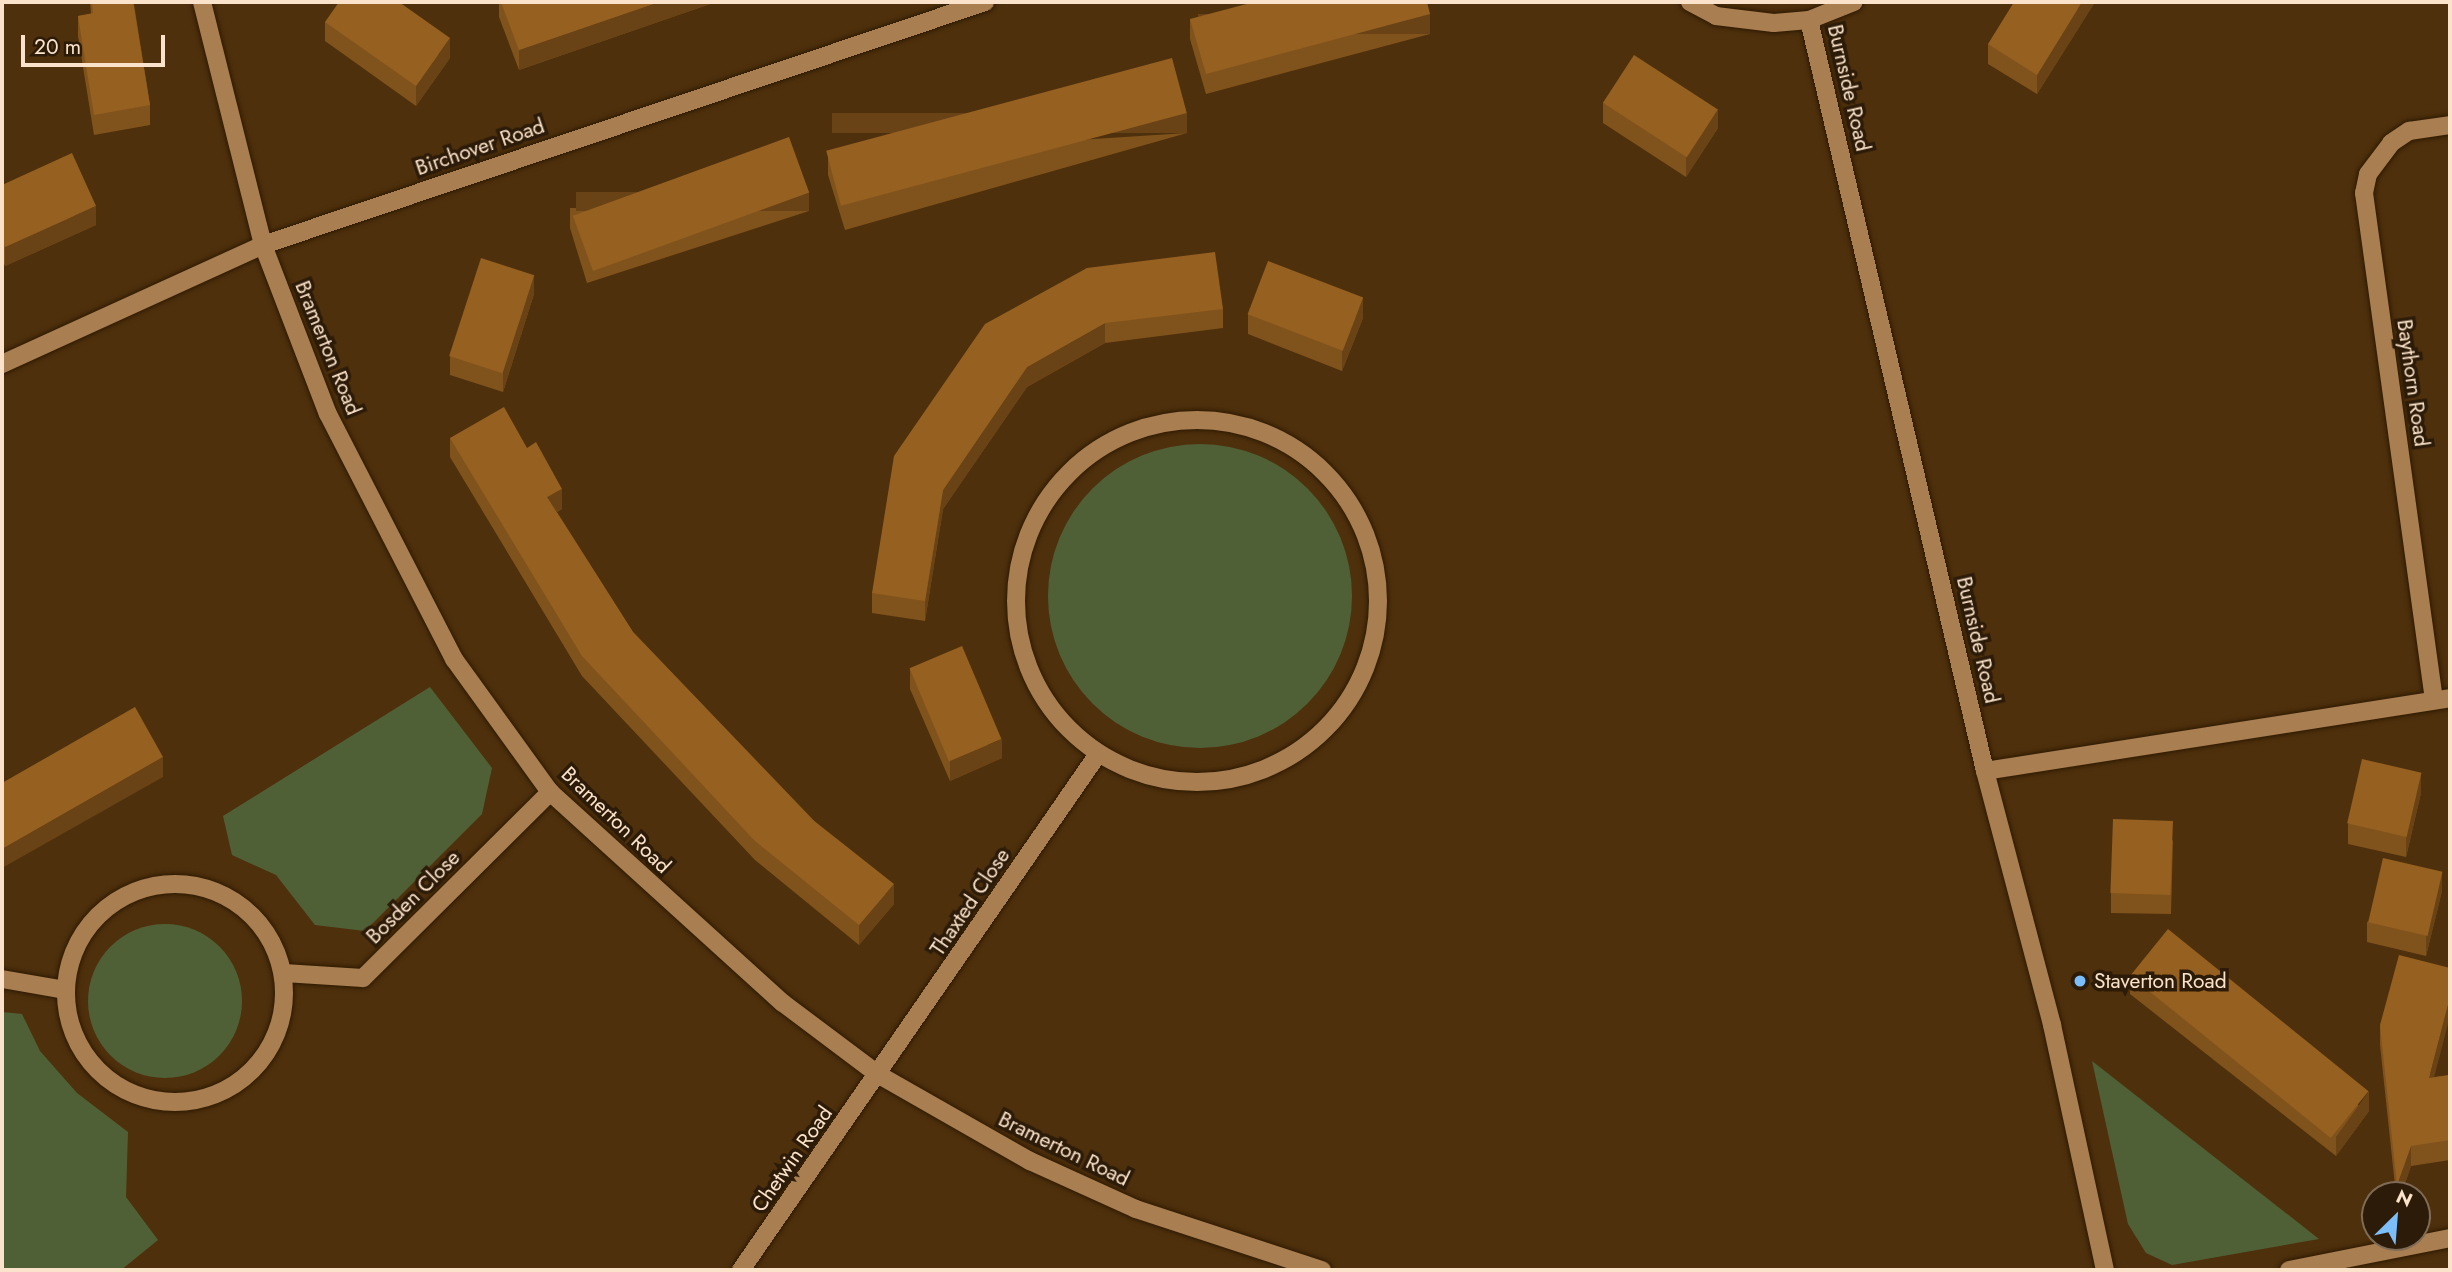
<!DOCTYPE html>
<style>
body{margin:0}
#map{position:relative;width:2452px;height:1272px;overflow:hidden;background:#4e300c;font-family:Jost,sans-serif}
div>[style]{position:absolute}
.green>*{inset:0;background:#506036}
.round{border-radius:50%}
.roads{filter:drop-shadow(0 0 2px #2e1a02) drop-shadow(0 0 2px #2e1a02)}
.minor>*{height:18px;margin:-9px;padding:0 9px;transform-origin:9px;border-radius:9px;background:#a97e51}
.minor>.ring{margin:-9px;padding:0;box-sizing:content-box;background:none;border:18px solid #a97e51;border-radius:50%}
.wall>*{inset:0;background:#81531c}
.shaded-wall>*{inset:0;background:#694316;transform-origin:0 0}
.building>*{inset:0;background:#966020;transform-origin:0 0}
.dots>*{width:19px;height:19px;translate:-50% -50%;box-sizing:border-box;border:4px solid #2c1b08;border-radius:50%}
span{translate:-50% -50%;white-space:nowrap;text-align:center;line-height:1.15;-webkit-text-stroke:7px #2c1b08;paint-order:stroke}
.street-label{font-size:21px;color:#fbe3cb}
.poi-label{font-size:21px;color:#fbe3cb}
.left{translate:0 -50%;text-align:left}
.frame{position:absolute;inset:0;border:4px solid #fbe3cb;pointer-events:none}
.north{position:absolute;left:2361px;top:1181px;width:70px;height:70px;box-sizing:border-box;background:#2c1b08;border:2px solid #7f6b56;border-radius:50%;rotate:25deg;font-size:19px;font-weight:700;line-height:28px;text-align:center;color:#fbe3cb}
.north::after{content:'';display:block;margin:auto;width:24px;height:32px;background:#7cbef9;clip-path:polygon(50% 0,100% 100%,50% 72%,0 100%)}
.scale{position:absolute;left:21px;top:35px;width:144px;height:32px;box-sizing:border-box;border:4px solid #fbe3cb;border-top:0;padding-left:9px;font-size:21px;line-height:24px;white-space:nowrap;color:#fbe3cb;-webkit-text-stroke:5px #2c1b08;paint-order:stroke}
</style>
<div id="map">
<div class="green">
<i class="round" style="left:1048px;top:444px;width:304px;height:304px"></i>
<i style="clip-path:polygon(430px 687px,492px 768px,482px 814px,365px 931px,315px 925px,276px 875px,232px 855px,223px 816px)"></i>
<i class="round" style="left:88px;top:924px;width:154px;height:154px"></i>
<i style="clip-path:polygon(2px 1012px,22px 1014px,40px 1051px,77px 1093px,128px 1132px,126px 1197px,158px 1240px,121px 1270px,2px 1270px)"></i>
<i style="clip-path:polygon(2092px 1061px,2319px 1239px,2172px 1265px,2146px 1253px,2128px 1224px)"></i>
</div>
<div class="roads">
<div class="minor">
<i style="left:202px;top:2px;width:251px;rotate:75.9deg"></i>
<i style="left:263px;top:245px;width:181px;rotate:69deg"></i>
<i style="left:328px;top:414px;width:276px;rotate:62.8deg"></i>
<i style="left:454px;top:659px;width:164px;rotate:54.2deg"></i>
<i style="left:550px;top:792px;width:314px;rotate:42.2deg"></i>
<i style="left:783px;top:1003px;width:120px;rotate:36.9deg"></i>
<i style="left:879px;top:1075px;width:174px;rotate:29.7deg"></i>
<i style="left:1030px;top:1161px;width:116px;rotate:24.4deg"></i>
<i style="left:1136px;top:1209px;width:196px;rotate:18.2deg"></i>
<i style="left:1690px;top:2px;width:30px;rotate:28deg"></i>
<i style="left:1716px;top:16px;width:58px;rotate:6.9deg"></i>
<i style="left:1774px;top:23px;width:35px;rotate:-5deg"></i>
<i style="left:1809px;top:20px;width:48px;rotate:-21.8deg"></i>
<i style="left:1809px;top:20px;width:771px;rotate:76.81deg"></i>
<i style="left:1985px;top:771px;width:263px;rotate:75.2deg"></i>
<i style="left:2052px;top:1025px;width:251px;rotate:77.8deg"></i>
<i style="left:2px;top:364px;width:287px;rotate:-24.5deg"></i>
<i style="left:263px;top:245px;width:762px;rotate:-18.6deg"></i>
<i class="ring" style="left:1016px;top:420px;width:344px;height:344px"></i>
<i style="left:2434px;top:700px;width:512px;rotate:-97.86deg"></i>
<i style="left:2364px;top:193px;width:19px;rotate:-78deg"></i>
<i style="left:2368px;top:174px;width:39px;rotate:-53deg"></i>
<i style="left:2391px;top:143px;width:22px;rotate:-34deg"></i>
<i style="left:2409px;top:131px;width:41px;rotate:-8.3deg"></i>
<i style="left:1985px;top:771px;width:471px;rotate:-8.9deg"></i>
<i class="ring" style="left:66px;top:884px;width:200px;height:200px"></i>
<i style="left:284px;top:973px;width:79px;rotate:3.6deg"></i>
<i style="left:363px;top:978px;width:264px;rotate:-44.8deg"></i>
<i style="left:2px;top:979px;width:65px;rotate:9.8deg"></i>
<i style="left:741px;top:1270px;width:627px;rotate:-55.32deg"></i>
<i style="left:2289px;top:1270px;width:164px;rotate:-11.2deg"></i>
</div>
</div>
<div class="wall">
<i style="clip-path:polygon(90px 2px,147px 2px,134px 4px,150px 105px,150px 125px,94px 135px,78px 36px,78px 16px,91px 14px)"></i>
<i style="clip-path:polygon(499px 2px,716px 2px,519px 70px,499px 17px)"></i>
<i style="clip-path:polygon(2095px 2px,2037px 94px,1988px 64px,1988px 44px)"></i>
<i style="clip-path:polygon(1190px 19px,1430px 34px,1206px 94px,1190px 39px)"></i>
<i style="clip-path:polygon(325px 22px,450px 58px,416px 106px,325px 41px)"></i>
<i style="clip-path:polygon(1603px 103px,1718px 128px,1686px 177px,1603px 123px)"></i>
<i style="clip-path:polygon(1187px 133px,845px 230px,828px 175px,828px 156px)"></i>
<i style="clip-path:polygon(2px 185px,96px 225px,5px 266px,2px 260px)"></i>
<i style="clip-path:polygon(570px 208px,809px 211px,587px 283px,570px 228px)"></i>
<i style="clip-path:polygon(1087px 268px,1223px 309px,1223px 328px,1105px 343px,1027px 387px,943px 509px,925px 621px,872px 613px,872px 593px)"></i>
<i style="clip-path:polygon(534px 294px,503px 392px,450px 375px,450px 356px)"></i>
<i style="clip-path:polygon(1248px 314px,1363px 318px,1342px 371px,1248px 334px)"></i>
<i style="clip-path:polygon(450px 438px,527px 448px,562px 509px,557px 512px,633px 632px,894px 904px,859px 945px,755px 860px,582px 676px,450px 457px)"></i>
<i style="clip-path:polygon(910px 669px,1002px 758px,950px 781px,910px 689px)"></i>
<i style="clip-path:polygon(2421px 793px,2406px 857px,2348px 844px,2348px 824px)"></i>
<i style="clip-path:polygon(2173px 840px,2171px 914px,2111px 913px,2111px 893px)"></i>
<i style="clip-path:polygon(2442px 891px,2426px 956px,2367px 942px,2367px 922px)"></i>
<i style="clip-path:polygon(2130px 975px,2369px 1111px,2336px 1156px,2130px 994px)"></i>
<i style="clip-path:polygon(2380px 1025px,2434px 1077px,2450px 1075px,2450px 1160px,2411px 1166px,2401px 1195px,2396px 1195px,2380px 1045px)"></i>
</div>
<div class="shaded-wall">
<i style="clip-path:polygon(659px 2px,716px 2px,519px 70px,519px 50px)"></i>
<i style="clip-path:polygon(2082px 2px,2095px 2px,2037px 94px,2037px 75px)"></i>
<i style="left:1430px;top:14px;width:20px;height:232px;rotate:90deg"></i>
<i style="clip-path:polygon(450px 38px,450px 58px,416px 106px,416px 86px)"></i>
<i style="clip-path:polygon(1718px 109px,1718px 128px,1686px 177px,1686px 157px)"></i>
<i style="left:1187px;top:113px;width:20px;height:355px;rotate:90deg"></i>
<i style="left:809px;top:192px;width:19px;height:233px;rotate:90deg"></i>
<i style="clip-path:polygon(96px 206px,96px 225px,5px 266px,5px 247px)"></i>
<i style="clip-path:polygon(534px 275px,534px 294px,503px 392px,503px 372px)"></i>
<i style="clip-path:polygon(1363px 298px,1363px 318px,1342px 371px,1342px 351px)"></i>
<i style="clip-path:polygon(1105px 323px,1105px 343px,1027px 387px,943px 509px,925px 621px,925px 601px,943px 490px,1027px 367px)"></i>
<i style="clip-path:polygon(562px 489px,562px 509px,547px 517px,547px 497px)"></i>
<i style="clip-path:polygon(1002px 739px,1002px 758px,950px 781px,950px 761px)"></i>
<i style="clip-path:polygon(163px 757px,163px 777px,2px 868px,2px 849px)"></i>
<i style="clip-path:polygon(2421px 773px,2421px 793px,2406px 857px,2406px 838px)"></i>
<i style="clip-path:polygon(2442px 872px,2442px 891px,2426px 956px,2426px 937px)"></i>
<i style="clip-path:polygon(894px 884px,894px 904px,859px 945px,859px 925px)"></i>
<i style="clip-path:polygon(2450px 997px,2450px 1016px,2429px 1097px,2429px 1078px)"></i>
<i style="clip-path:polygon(2369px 1091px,2369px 1111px,2336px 1156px,2336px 1137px)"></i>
<i style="clip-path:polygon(2411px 1146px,2411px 1166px,2401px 1195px,2397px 1195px,2397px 1185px)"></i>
</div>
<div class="building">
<i style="clip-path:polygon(92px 2px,133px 2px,150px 105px,94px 115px,78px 16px,93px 13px)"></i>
<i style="clip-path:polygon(339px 2px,399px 2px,450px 38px,416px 86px,325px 22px)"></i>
<i style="clip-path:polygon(501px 2px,659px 2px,519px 50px)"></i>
<i style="clip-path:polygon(1254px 2px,1427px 2px,1430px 14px,1206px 74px,1190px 19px)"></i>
<i style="clip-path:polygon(2014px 2px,2082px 2px,2037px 75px,1988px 44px)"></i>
<i style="left:1634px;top:55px;width:100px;height:57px;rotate:33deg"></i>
<i style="left:1172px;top:58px;width:57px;height:358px;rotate:75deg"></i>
<i style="left:789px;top:137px;width:59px;height:230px;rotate:70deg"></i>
<i style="clip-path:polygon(72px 153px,96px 206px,5px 247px,2px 241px,2px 185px)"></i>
<i style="clip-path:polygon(1215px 252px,1223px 309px,1105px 323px,1027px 367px,943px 490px,925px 601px,872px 593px,894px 456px,985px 324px,1087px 268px)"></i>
<i style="left:481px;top:258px;width:56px;height:103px;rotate:18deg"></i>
<i style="left:1268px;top:261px;width:102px;height:57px;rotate:21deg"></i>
<i style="clip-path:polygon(504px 407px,527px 448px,536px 442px,562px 489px,547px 497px,633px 632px,813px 820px,894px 884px,859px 925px,755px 841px,582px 656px,450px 438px)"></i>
<i style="left:962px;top:646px;width:101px;height:57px;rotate:67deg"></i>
<i style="clip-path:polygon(135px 707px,163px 757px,2px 849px,2px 783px)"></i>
<i style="left:2362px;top:759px;width:61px;height:66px;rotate:13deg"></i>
<i style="left:2113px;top:819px;width:60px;height:74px;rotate:2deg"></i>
<i style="left:2383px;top:858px;width:61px;height:66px;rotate:13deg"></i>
<i style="left:2168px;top:929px;width:258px;height:60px;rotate:39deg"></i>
<i style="clip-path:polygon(2399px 955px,2450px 968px,2450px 997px,2429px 1078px,2450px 1075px,2450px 1140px,2411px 1146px,2397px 1185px,2380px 1025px)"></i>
</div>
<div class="dots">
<i style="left:2080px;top:981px;background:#7cbef9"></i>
</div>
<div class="street-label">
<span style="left:1849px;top:88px;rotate:77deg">Burnside Road</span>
<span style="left:480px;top:147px;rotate:-19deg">Birchover Road</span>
<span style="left:328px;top:348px;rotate:68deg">Bramerton Road</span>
<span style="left:2413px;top:383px;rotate:82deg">Baythorn Road</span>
<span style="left:1978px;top:640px;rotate:77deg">Burnside Road</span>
<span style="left:616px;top:820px;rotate:44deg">Bramerton Road</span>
<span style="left:413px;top:897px;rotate:-45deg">Bosden Close</span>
<span style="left:970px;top:902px;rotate:-56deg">Thaxted Close</span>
<span style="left:1064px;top:1149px;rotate:26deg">Bramerton Road</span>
<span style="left:792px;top:1159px;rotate:-55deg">Chetwin Road</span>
</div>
<div class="poi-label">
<span class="left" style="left:2094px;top:981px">Staverton Road</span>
</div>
<div class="frame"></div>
<div class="north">N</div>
<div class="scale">20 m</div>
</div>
